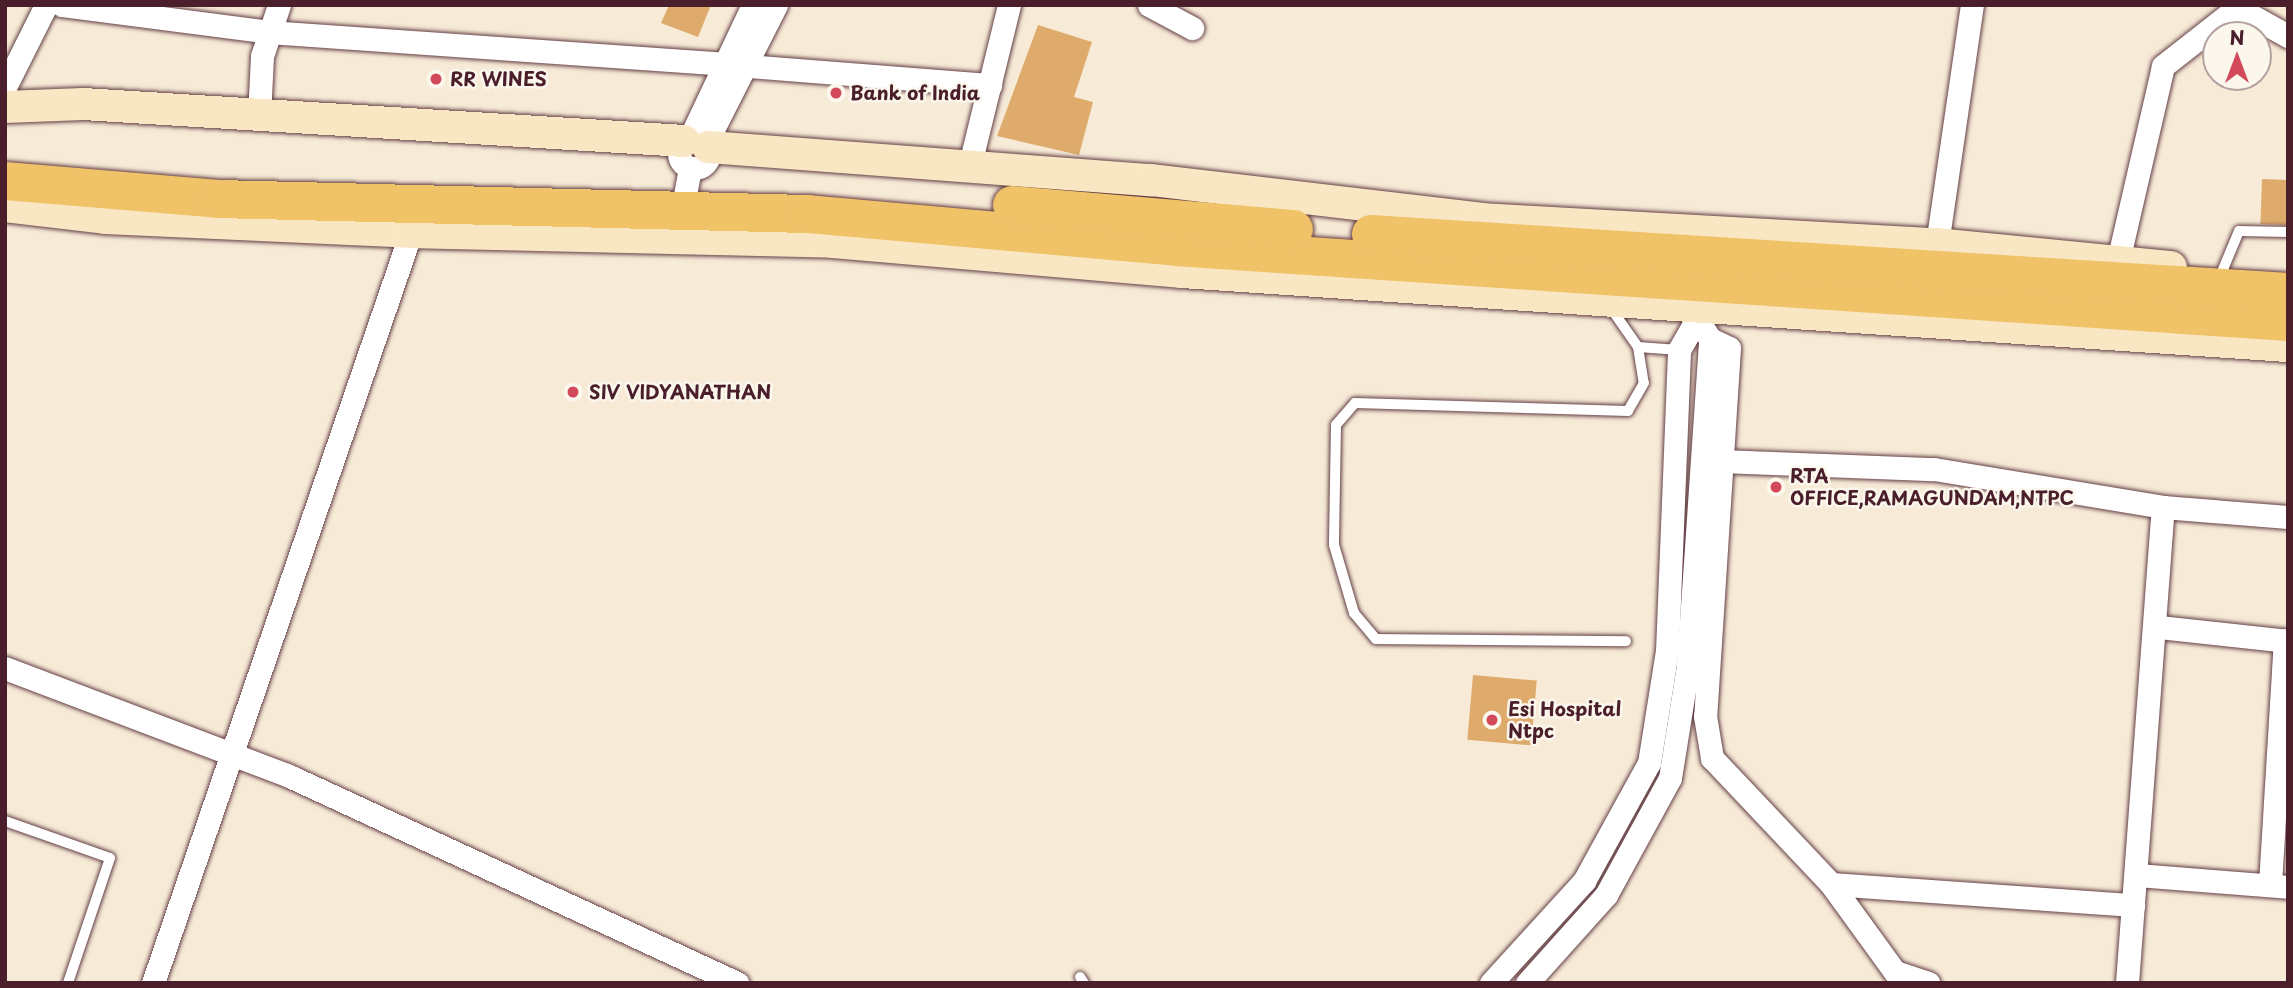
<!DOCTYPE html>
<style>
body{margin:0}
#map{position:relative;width:2293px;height:988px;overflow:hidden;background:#f7ebd7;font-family:"Playpen Sans",sans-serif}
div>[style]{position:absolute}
.building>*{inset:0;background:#deab6c;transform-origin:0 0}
.roads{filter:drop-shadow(0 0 2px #643e45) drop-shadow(0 0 2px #643e45)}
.lane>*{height:10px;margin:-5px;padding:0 5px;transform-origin:5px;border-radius:5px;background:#fff}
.street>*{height:23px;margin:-11.5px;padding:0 11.5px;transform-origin:11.5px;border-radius:11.5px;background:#fff}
.street>.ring{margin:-11.5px;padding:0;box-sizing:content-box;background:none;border:23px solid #fff;border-radius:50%}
.secondary>*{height:32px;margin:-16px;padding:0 16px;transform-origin:16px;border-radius:16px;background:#f9e7c3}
.highway>*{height:38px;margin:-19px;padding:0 19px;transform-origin:19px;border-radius:19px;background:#f1c369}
.dots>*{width:19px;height:19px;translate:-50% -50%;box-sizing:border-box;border:4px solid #fbf7ec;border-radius:50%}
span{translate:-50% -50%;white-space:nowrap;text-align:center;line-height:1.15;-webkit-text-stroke:5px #fbf7ec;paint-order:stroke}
.poi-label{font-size:19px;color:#4a1f2b;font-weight:700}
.left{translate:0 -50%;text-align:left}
.frame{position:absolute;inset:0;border:7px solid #4a1f2b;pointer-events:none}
.north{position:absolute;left:2202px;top:21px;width:70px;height:70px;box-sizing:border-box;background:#fbf7ec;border:2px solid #b4a19f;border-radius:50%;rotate:0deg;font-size:19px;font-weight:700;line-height:28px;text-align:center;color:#4a1f2b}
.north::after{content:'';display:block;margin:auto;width:24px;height:32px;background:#d1495b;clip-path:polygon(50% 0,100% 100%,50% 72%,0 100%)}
</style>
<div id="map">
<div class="building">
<i style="clip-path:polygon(669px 5px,711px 5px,698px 37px,661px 23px)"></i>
<i style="clip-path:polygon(1038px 25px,1092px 42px,1074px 97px,1093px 102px,1079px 155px,997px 136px)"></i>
<i style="left:2262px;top:179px;width:26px;height:45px;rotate:2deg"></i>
<i style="left:1473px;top:675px;width:64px;height:65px;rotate:5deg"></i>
</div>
<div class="roads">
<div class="lane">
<i style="left:2219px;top:279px;width:52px;rotate:-67.4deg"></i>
<i style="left:2239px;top:231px;width:49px;rotate:1.2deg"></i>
<i style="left:1610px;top:307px;width:49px;rotate:55deg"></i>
<i style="left:1638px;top:347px;width:36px;rotate:81deg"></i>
<i style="left:1644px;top:383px;width:32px;rotate:120deg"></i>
<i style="left:1628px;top:411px;width:273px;rotate:-178.3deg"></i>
<i style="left:1355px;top:403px;width:29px;rotate:131deg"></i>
<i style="left:1336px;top:425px;width:120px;rotate:91deg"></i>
<i style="left:1334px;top:545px;width:71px;rotate:73.6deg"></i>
<i style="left:1354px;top:613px;width:34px;rotate:50deg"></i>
<i style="left:1376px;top:639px;width:250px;rotate:0.5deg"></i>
<i style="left:1638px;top:347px;width:41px;rotate:4.2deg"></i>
<i style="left:5px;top:821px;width:111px;rotate:19.4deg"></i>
<i style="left:110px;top:858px;width:132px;rotate:108.6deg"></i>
<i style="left:1080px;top:977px;width:7px;rotate:56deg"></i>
</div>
<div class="street">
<i style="left:62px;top:5px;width:209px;rotate:7.4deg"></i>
<i style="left:269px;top:32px;width:459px;rotate:4deg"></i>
<i style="left:1149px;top:5px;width:49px;rotate:28.1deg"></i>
<i style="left:2232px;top:5px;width:64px;rotate:29deg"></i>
<i style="left:748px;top:66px;width:243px;rotate:4.5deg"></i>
<i style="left:5px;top:87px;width:92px;rotate:-63.4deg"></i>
<i style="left:259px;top:116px;width:60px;rotate:-87.1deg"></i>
<i style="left:262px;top:56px;width:54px;rotate:-71.6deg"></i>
<i class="ring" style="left:679px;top:138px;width:7px;height:7px"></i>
<i style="left:690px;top:138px;width:147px;rotate:-64.7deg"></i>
<i style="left:706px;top:143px;width:155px;rotate:-63.1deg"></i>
<i style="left:970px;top:164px;width:164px;rotate:-76.2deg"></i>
<i style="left:680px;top:222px;width:55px;rotate:-79.5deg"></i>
<i style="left:1935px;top:258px;width:256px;rotate:-81.7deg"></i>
<i style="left:2115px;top:274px;width:213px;rotate:-77deg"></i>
<i style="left:2163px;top:66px;width:94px;rotate:-38.1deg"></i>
<i style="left:1710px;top:339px;width:21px;rotate:25deg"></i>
<i style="left:1729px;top:348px;width:369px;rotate:93.7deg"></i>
<i style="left:1705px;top:716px;width:43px;rotate:80.5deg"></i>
<i style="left:1712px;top:758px;width:173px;rotate:46.6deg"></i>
<i style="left:1831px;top:884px;width:109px;rotate:54deg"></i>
<i style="left:1895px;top:972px;width:35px;rotate:18deg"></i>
<i style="left:1721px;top:461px;width:213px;rotate:2.2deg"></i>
<i style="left:1934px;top:469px;width:232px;rotate:9.4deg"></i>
<i style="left:2163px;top:507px;width:125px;rotate:4.6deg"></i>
<i style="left:2159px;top:627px;width:130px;rotate:6.2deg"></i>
<i style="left:5px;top:668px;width:302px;rotate:20.8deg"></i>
<i style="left:287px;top:775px;width:496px;rotate:24.8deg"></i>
<i style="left:2137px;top:875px;width:151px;rotate:4.5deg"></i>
<i style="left:1831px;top:884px;width:303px;rotate:4deg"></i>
<i style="left:2270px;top:884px;width:244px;rotate:-86.5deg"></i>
<i style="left:153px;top:983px;width:794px;rotate:-71.04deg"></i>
<i style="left:1491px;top:983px;width:138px;rotate:-47.6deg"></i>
<i style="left:1584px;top:881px;width:135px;rotate:-61.2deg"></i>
<i style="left:1649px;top:763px;width:113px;rotate:-80.9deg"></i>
<i style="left:1667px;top:651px;width:301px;rotate:-87.7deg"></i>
<i style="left:1679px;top:350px;width:36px;rotate:-60deg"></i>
<i style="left:1697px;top:319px;width:26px;rotate:-90deg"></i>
<i style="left:1527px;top:983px;width:118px;rotate:-48.1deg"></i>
<i style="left:1606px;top:895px;width:133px;rotate:-61.3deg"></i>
<i style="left:1670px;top:778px;width:114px;rotate:-80.9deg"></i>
<i style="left:1688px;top:665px;width:327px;rotate:-86.1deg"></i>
<i style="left:1710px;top:339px;width:13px;rotate:-122deg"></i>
<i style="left:2127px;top:983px;width:477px;rotate:-85.7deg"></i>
</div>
<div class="secondary">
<i style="left:5px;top:107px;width:78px;rotate:-2.2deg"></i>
<i style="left:83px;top:104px;width:602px;rotate:3.52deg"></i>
<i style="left:708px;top:147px;width:444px;rotate:4.3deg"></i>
<i style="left:1151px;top:180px;width:333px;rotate:6.7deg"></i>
<i style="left:1482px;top:219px;width:455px;rotate:3.2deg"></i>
<i style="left:1936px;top:244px;width:236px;rotate:5.6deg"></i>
<i style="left:5px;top:206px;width:101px;rotate:6.8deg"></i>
<i style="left:105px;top:218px;width:306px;rotate:2.6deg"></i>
<i style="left:411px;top:232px;width:409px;rotate:1.3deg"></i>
<i style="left:820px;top:241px;width:363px;rotate:4.9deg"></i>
<i style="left:1182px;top:272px;width:1108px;rotate:3.83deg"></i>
</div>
<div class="highway">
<i style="left:5px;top:181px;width:214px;rotate:4.8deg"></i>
<i style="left:218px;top:199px;width:590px;rotate:1.46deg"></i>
<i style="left:808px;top:214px;width:368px;rotate:5.1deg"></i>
<i style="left:1175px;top:247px;width:1116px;rotate:3.86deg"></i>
<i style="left:1012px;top:205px;width:283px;rotate:4.9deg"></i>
<i style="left:1371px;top:234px;width:919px;rotate:3.62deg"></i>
</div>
</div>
<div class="dots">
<i style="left:436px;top:79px;background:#d1495b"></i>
<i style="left:836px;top:93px;background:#d1495b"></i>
<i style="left:573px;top:392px;background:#d1495b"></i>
<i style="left:1776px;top:487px;background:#d1495b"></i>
<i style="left:1492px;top:720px;background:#d1495b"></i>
</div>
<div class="poi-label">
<span class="left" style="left:450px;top:79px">RR WINES</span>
<span class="left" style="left:850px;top:93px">Bank of India</span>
<span class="left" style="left:589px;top:392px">SIV VIDYANATHAN</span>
<span class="left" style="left:1790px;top:487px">RTA<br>OFFICE,RAMAGUNDAM,NTPC</span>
<span class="left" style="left:1508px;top:720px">Esi Hospital<br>Ntpc</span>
</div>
<div class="frame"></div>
<div class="north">N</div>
</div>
